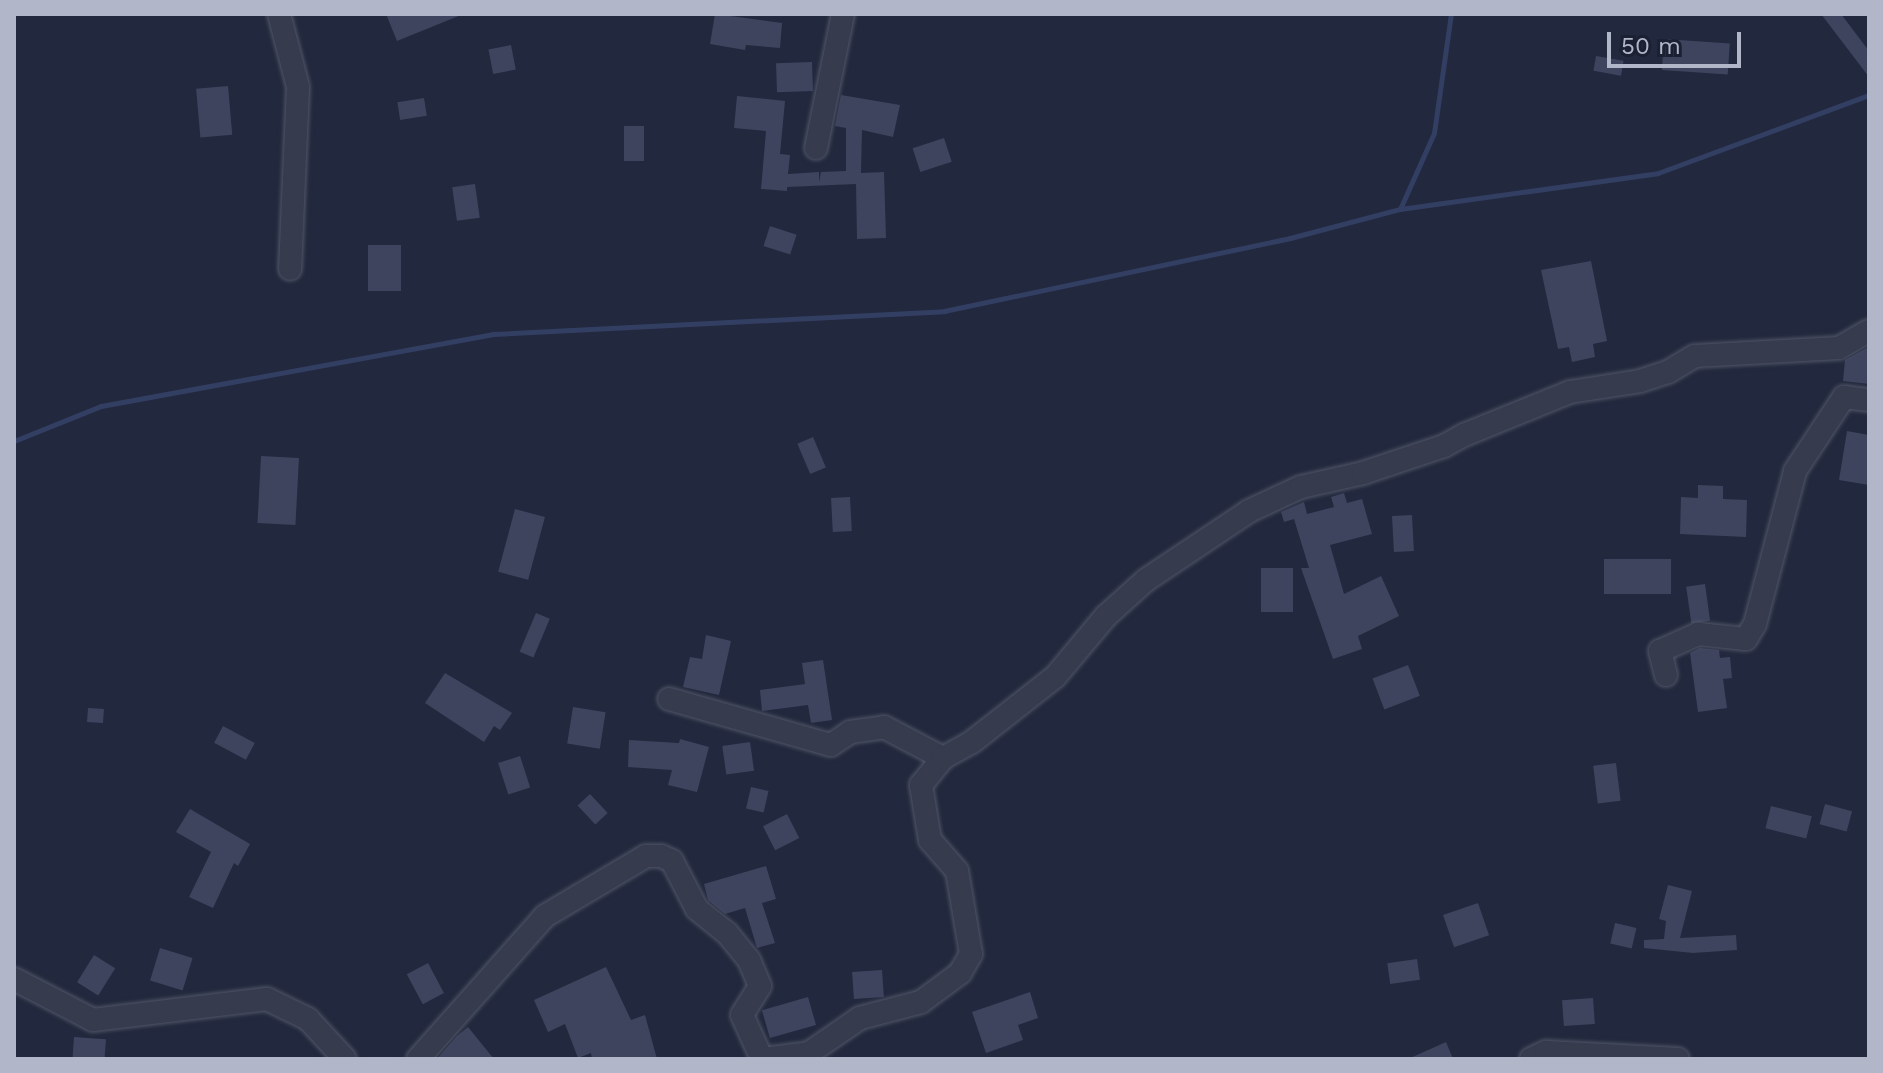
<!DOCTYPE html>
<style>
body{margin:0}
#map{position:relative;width:1883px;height:1073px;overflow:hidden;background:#22283d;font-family:"Work Sans",sans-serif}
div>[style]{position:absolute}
.stream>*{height:5px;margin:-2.5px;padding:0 2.5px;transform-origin:2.5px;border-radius:2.5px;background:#333e63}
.building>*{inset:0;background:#3e445e;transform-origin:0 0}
.roads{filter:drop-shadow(0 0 2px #515668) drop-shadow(0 0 2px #515668)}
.minor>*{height:22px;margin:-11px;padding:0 11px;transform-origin:11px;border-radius:11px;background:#363b4d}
span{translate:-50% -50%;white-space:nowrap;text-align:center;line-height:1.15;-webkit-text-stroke:6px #1b2032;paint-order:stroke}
.frame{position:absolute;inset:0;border:16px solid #b1b6c9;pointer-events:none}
.scale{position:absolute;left:1607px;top:32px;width:134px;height:36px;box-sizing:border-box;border:4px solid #b1b6c9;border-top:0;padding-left:10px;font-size:24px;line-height:28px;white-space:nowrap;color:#b1b6c9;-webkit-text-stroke:6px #1b2032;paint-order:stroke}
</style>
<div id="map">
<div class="stream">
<i style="left:1400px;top:209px;width:83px;rotate:-65.9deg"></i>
<i style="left:1434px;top:133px;width:120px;rotate:-81.9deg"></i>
<i style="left:14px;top:441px;width:94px;rotate:-21.9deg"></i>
<i style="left:101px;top:406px;width:399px;rotate:-10.4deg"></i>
<i style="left:493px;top:334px;width:452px;rotate:-2.9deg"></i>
<i style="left:944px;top:311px;width:354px;rotate:-11.9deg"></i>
<i style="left:1290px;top:238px;width:114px;rotate:-14.8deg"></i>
<i style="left:1400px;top:209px;width:260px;rotate:-7.9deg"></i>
<i style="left:1658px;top:173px;width:225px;rotate:-20.3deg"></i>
</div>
<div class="building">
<i style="clip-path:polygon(386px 14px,461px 14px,461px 15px,397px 41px)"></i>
<i style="clip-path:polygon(715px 14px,782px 23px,780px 48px,746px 45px,745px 50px,710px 44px)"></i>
<i style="clip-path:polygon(1821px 14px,1841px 14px,1869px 51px,1869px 77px)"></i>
<i style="left:1664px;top:39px;width:66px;height:31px;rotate:4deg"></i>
<i style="left:511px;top:45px;width:25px;height:23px;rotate:79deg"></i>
<i style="left:1596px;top:56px;width:28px;height:15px;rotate:10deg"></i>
<i style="left:812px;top:62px;width:29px;height:36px;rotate:88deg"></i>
<i style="left:228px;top:86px;width:49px;height:32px;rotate:85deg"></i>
<i style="clip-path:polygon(841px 95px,900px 105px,893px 137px,862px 130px,861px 173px,884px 172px,886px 238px,857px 239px,856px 184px,787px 187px,787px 191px,761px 189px,766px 131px,734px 128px,737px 96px,785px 101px,780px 154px,790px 155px,788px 174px,819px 172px,819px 182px,821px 172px,846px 171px,846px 128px,835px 126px)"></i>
<i style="left:424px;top:98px;width:18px;height:27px;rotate:81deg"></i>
<i style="left:624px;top:126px;width:20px;height:35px"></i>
<i style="left:944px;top:138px;width:25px;height:33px;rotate:72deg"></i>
<i style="left:475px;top:184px;width:34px;height:23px;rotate:82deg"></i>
<i style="left:770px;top:226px;width:28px;height:21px;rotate:18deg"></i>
<i style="left:368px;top:245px;width:33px;height:46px"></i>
<i style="clip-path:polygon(1591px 261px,1607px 341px,1593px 344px,1595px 357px,1572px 362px,1569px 347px,1558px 349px,1541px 270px)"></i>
<i style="clip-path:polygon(1867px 348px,1869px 384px,1843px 381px,1845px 360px)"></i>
<i style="clip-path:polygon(1847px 431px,1869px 435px,1869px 485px,1839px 480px)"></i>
<i style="left:813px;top:437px;width:33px;height:17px;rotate:67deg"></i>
<i style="left:261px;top:456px;width:38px;height:67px;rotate:3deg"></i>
<i style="clip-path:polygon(1698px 485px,1723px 486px,1723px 499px,1747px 500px,1746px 537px,1680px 534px,1681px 497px,1698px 498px)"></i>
<i style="clip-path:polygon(1344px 493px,1347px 503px,1362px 499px,1372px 534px,1330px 545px,1344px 594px,1381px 576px,1399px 616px,1358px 636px,1362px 649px,1333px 659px,1301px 568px,1309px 568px,1294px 519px,1284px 522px,1281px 512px,1304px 502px,1307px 514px,1334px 507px,1331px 497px)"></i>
<i style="left:850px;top:497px;width:34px;height:19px;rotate:87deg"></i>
<i style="left:515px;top:509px;width:31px;height:65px;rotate:15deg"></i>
<i style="left:1412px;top:515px;width:36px;height:20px;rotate:87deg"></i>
<i style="left:1604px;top:559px;width:67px;height:35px"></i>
<i style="left:1261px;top:568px;width:32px;height:44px"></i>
<i style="left:1705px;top:584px;width:37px;height:19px;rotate:82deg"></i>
<i style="left:536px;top:613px;width:15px;height:42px;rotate:23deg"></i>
<i style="clip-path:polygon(706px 635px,731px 641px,719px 695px,683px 687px,690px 657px,702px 659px)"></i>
<i style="clip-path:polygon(1700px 648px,1719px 650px,1720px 658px,1730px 657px,1732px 678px,1723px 679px,1727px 708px,1698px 712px,1690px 653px)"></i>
<i style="clip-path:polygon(823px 660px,832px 720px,811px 723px,808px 705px,762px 711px,760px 690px,805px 684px,802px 663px)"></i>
<i style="left:1408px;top:665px;width:33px;height:38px;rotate:69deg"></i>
<i style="clip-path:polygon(445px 673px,512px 713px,500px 730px,494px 726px,484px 742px,425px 703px)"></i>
<i style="left:573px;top:707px;width:33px;height:37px;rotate:9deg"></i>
<i style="left:88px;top:708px;width:16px;height:14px;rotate:4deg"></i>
<i style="left:223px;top:726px;width:36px;height:19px;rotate:28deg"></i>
<i style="clip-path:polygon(680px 739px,709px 747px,697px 792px,668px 785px,672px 770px,628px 767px,629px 740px,679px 743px)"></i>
<i style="left:750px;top:742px;width:29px;height:28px;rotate:82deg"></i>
<i style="left:520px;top:756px;width:33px;height:23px;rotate:72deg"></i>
<i style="left:1616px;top:763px;width:38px;height:23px;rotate:83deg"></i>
<i style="left:751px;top:787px;width:18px;height:22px;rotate:13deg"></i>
<i style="left:590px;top:794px;width:26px;height:17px;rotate:47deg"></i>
<i style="left:1825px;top:804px;width:28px;height:21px;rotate:15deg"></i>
<i style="left:1771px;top:806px;width:42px;height:23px;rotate:14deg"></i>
<i style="clip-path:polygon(190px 809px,250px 844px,238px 866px,234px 863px,213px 908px,189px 897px,211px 852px,176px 832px)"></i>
<i style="left:787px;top:814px;width:27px;height:27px;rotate:63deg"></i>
<i style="clip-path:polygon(766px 866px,776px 899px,762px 903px,775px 943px,757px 948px,745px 908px,725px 914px,708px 900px,704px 884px)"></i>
<i style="clip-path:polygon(1668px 885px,1692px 891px,1680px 938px,1736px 935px,1737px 950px,1693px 953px,1644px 948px,1644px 940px,1664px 939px,1666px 921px,1659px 919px)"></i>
<i style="left:1478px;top:903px;width:34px;height:37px;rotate:71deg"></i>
<i style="left:1615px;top:923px;width:22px;height:21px;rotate:13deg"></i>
<i style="left:160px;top:948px;width:34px;height:34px;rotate:17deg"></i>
<i style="left:94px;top:955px;width:25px;height:32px;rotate:32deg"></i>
<i style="left:1417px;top:959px;width:21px;height:30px;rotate:82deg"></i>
<i style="left:428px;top:963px;width:34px;height:24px;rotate:62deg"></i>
<i style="clip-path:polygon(606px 967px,631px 1020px,645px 1015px,657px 1059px,592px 1059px,591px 1053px,578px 1058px,565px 1024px,548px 1032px,534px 1000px)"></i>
<i style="left:882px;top:970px;width:27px;height:30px;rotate:86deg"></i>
<i style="clip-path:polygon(1030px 992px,1038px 1018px,1018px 1025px,1023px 1040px,986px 1053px,972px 1012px)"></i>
<i style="left:808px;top:997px;width:29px;height:48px;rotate:74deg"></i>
<i style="left:1593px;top:998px;width:26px;height:31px;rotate:86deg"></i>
<i style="clip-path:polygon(468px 1027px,494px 1059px,437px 1059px,457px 1036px)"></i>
<i style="left:74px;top:1037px;width:32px;height:22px;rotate:4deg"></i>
<i style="clip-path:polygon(1446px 1042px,1453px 1059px,1408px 1059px)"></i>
</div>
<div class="roads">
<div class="minor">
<i style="left:279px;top:14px;width:75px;rotate:75.4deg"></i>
<i style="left:298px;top:87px;width:182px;rotate:92.5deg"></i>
<i style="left:816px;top:148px;width:137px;rotate:-78.6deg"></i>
<i style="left:1666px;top:675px;width:25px;rotate:-104deg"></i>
<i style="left:1660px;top:651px;width:42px;rotate:-24.1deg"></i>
<i style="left:1698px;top:634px;width:48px;rotate:5.9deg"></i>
<i style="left:1746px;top:639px;width:17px;rotate:-59deg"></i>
<i style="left:1755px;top:624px;width:158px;rotate:-75.3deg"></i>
<i style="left:1795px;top:471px;width:89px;rotate:-56.5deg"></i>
<i style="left:1844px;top:397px;width:25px;rotate:7deg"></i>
<i style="left:669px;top:699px;width:168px;rotate:15.9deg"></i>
<i style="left:831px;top:745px;width:23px;rotate:-34deg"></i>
<i style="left:850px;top:732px;width:34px;rotate:-8deg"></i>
<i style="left:884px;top:727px;width:67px;rotate:27.7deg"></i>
<i style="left:14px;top:979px;width:89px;rotate:27.4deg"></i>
<i style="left:93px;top:1020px;width:175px;rotate:-6.9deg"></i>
<i style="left:267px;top:999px;width:46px;rotate:26deg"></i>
<i style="left:308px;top:1019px;width:54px;rotate:47.2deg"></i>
<i style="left:418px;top:1059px;width:191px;rotate:-48.4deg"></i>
<i style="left:545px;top:916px;width:117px;rotate:-30.7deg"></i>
<i style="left:646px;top:856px;width:15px"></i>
<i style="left:661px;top:856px;width:12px;rotate:24deg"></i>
<i style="left:672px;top:861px;width:54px;rotate:62.5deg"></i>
<i style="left:697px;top:909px;width:38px;rotate:39deg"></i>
<i style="left:727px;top:933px;width:35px;rotate:51deg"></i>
<i style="left:749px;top:960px;width:28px;rotate:67deg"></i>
<i style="left:760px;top:986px;width:34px;rotate:122deg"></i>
<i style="left:742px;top:1015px;width:48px;rotate:65.6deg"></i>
<i style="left:764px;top:1059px;width:45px;rotate:-7.6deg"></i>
<i style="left:809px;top:1053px;width:62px;rotate:-34.5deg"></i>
<i style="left:860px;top:1018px;width:63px;rotate:-14.7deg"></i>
<i style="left:921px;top:1002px;width:49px;rotate:-36.6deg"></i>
<i style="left:960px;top:973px;width:22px;rotate:-60deg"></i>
<i style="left:971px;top:954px;width:84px;rotate:-99.6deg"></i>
<i style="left:957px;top:871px;width:41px;rotate:-131.1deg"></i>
<i style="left:930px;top:840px;width:56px;rotate:-99.3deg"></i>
<i style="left:921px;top:785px;width:35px;rotate:-51deg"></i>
<i style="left:943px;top:758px;width:33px;rotate:-29deg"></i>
<i style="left:972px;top:742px;width:105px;rotate:-38.1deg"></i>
<i style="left:1055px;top:677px;width:80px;rotate:-50.1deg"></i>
<i style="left:1106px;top:616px;width:54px;rotate:-42deg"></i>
<i style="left:1146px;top:580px;width:124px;rotate:-33.8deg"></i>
<i style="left:1249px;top:511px;width:57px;rotate:-24.8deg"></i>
<i style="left:1301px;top:487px;width:64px;rotate:-12.7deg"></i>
<i style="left:1363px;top:473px;width:85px;rotate:-18.4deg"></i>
<i style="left:1444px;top:446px;width:23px;rotate:-29deg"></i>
<i style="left:1464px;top:435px;width:114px;rotate:-22.1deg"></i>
<i style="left:1570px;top:392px;width:71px;rotate:-8.9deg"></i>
<i style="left:1640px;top:381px;width:29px;rotate:-18deg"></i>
<i style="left:1668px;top:372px;width:31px;rotate:-31deg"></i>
<i style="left:1695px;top:356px;width:144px;rotate:-3.2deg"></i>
<i style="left:1839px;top:348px;width:34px;rotate:-30deg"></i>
<i style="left:1531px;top:1059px;width:17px;rotate:-25deg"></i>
<i style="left:1546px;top:1052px;width:132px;rotate:3deg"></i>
</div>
</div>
<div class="frame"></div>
<div class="scale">50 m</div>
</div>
